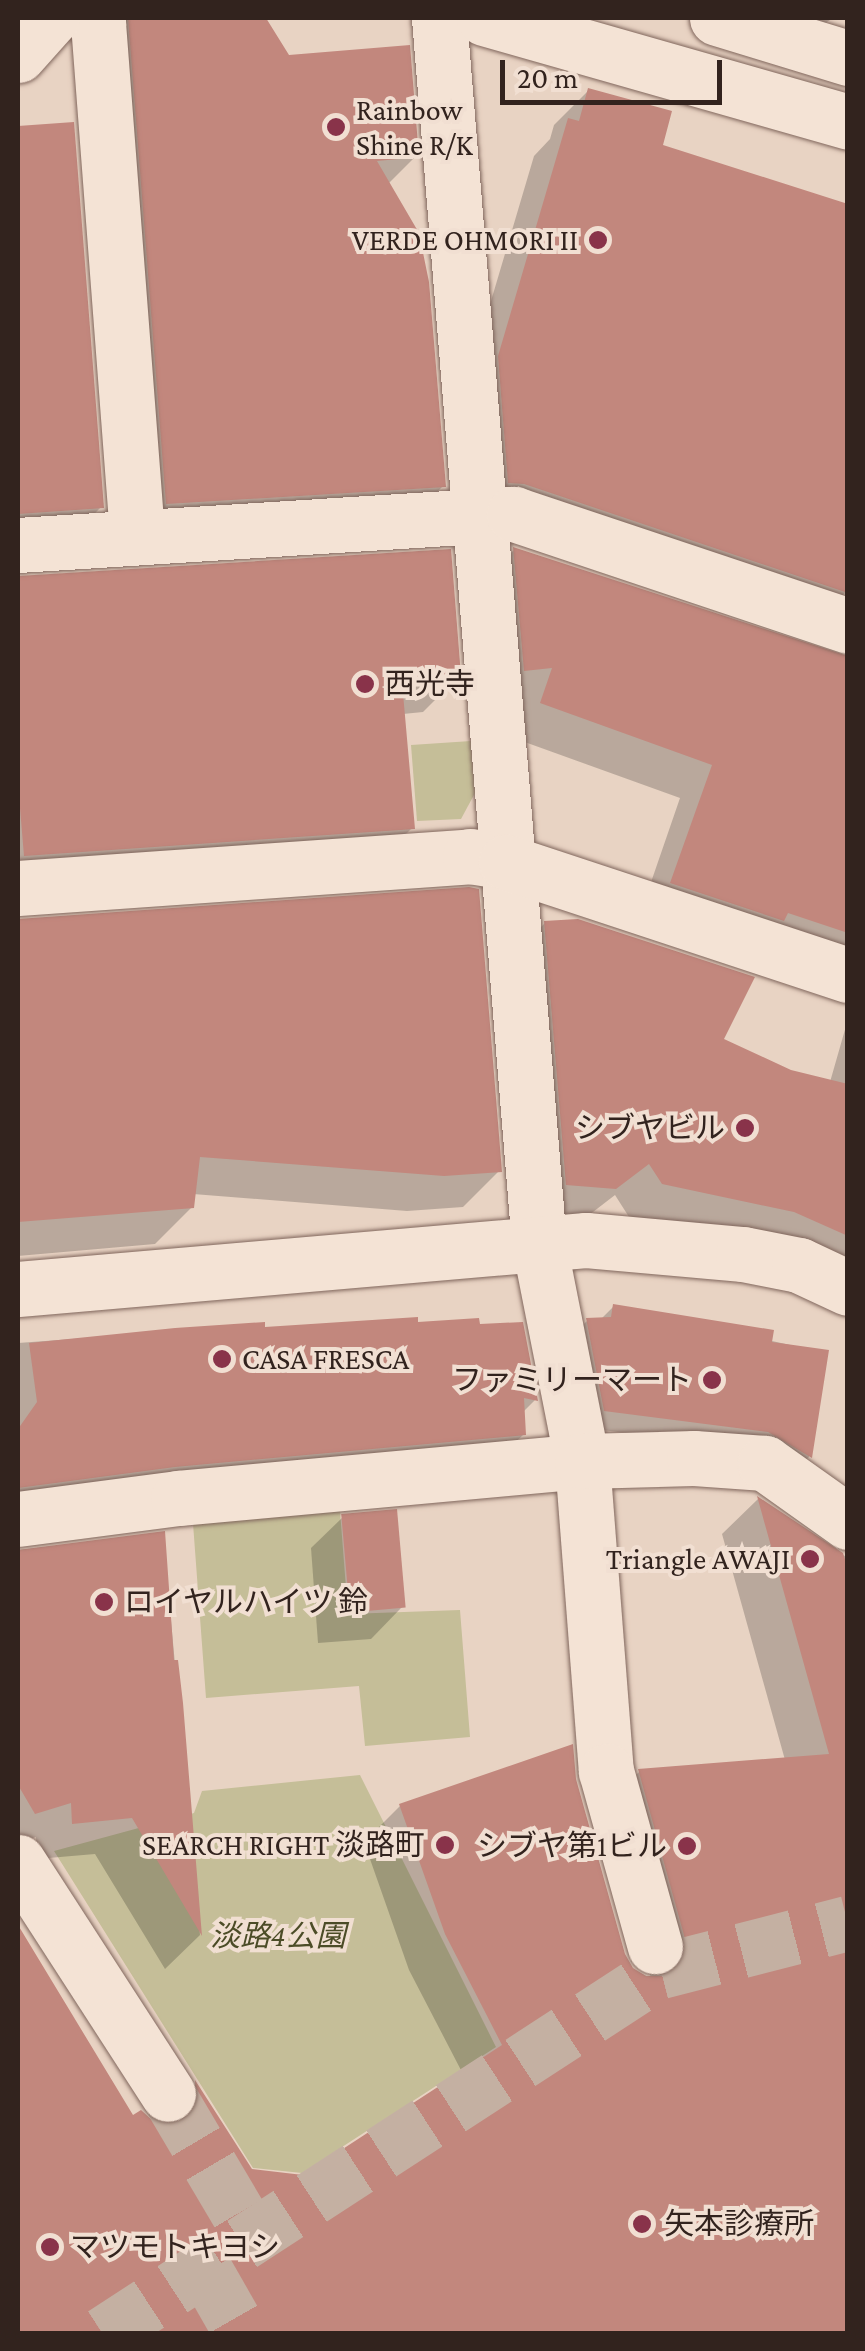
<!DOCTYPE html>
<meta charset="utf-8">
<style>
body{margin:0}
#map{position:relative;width:865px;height:2351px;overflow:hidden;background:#e8d3c3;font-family:"Crimson Pro","Noto Sans JP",serif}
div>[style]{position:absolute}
.green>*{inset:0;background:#c5be98}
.shadow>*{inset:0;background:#0003}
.building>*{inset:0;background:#c2877d;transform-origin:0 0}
.street-tunnel>*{height:55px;margin-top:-27.5px;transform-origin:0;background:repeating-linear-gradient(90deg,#c4b0a2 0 55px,transparent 0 83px)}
.roads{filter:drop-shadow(0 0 2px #80665c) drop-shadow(0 0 2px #80665c)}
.street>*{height:55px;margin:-27.5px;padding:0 27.5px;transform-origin:27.5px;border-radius:27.5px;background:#f4e3d5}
.dots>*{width:28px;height:28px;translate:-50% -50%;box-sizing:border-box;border:5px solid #f1dfd2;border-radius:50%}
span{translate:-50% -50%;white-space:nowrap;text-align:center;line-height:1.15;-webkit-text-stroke:8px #f1dfd2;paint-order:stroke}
.poi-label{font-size:30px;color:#32231e}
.left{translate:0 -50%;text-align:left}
.right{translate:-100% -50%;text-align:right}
.park-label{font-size:30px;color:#4c4c27;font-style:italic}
.frame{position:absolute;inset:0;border:20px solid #32231e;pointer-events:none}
.scale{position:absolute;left:500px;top:60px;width:222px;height:45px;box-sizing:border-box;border:5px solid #32231e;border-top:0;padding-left:12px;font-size:30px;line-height:35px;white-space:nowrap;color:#32231e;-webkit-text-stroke:8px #f1dfd2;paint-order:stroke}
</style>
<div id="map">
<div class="green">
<i style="clip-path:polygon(471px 741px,475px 793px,461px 819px,417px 821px,411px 745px)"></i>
<i style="clip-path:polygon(339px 1498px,348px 1614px,460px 1610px,470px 1737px,365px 1746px,359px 1686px,206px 1698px,192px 1510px)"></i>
<i style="clip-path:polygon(360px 1775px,496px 2047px,302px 2173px,253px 2168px,54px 1851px,194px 1813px,202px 1791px)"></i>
</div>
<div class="shadow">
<i style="clip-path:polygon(111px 18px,263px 18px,288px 57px,416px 156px,388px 184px,443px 486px,407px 522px,130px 540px)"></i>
<i style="clip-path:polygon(804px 18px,833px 18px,824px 24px)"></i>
<i style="clip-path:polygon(589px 90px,660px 147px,846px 592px,812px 626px,488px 518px,464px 392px,534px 156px,550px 139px,554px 125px)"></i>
<i style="clip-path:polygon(72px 125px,101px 507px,65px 544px,18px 548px,18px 129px)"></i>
<i style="clip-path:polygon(514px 550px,848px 837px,848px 977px,639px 917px,680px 798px,508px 736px,481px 582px)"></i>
<i style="clip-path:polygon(18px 578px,459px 676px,423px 712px,403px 714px,412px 828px,376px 864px,18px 889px)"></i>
<i style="clip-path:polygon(18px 921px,20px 922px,499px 1171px,463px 1207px,407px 1211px,193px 1194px,192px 1207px,155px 1244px,18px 1256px)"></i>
<i style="clip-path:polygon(545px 923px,720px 1041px,790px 1072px,830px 1082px,848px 1019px,848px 1283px,629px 1217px,615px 1195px,580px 1222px,533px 1218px,512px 956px)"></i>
<i style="clip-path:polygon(614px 1306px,826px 1353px,809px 1457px,792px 1474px,750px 1449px,587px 1428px,569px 1338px,587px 1321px,600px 1320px)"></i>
<i style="clip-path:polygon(263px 1325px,263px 1330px,415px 1325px,535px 1400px,522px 1413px,524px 1434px,487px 1470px,18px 1518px,18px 1343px)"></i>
<i style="clip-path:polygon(758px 1499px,829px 1550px,848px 1557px,848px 2334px,18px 2334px,18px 1950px,33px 1955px,133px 2118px,160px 2126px,160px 2119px,195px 2084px,250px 2171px,303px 2178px,463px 2074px,409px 1970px,364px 1842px,400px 1806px,573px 1780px,623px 1955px,631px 1969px,651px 1978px,603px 1808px,639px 1772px,785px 1760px,722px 1534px)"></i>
<i style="clip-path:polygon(343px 1517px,402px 1607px,371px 1639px,318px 1643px,311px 1548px)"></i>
<i style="clip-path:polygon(163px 1534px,200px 1935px,165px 1969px,95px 1854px,37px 1859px,36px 1837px,18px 1843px,18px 1550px)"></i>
</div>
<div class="building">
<i style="clip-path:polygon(128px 18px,266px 18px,289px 55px,410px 45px,419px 157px,377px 161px,419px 233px,429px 282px,446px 487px,166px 504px)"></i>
<i style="clip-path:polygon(588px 88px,672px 111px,663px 145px,848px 204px,848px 593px,524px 484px,508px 483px,498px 356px,568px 118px,579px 121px)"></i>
<i style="clip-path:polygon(74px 122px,104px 508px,18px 514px,18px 126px)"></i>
<i style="clip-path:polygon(513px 547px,848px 656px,848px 933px,788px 913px,784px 921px,670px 883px,712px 765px,540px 703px,552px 668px,524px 671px)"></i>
<i style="clip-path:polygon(451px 549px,461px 676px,402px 682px,415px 829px,24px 856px,18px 784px,18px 576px)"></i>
<i style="clip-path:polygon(469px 887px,479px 889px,502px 1172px,444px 1176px,200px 1157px,194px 1208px,18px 1222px,18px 919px)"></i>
<i style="clip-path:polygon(578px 919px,755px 977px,724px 1039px,791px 1070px,848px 1084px,848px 1236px,794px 1212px,662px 1184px,649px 1164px,616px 1189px,566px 1185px,544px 921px)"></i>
<i style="clip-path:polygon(613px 1304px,774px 1330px,772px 1342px,829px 1350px,812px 1458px,768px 1432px,604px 1411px,586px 1318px,611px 1317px)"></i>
<i style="clip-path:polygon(418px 1317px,418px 1322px,479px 1318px,480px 1324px,523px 1322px,538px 1401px,524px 1398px,526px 1435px,175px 1467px,18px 1488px,18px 1429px,37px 1402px,29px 1343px,175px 1328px,265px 1322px,265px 1327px)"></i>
<i style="clip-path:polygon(757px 1496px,843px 1553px,848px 1569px,848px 2334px,18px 2334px,18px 1925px,133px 2115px,141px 2110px,153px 2121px,169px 2125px,184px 2121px,196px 2107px,195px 2080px,252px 2169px,303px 2175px,502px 2045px,445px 1934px,399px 1804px,573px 1744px,576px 1779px,625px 1954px,633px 1968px,646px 1976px,664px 1976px,678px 1967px,685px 1953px,685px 1939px,638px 1769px,829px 1754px)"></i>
<i style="left:397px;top:1509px;width:99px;height:56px;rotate:85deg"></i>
<i style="clip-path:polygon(165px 1531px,174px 1660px,178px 1660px,183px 1703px,202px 1936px,132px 1818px,72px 1824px,71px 1803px,35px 1814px,18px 1785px,18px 1550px)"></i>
</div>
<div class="street-tunnel">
<i style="left:168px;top:2094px;width:167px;rotate:59.4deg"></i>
<i style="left:206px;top:2271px;width:73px;rotate:60.3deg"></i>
<i style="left:103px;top:2334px;width:666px;rotate:-33.05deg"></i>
<i style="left:661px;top:1971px;width:193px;rotate:-14.4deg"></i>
</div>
<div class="roads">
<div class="street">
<i style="left:91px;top:18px;width:9px;rotate:36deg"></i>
<i style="left:98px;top:23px;width:513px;rotate:85.64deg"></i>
<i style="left:439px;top:18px;width:1230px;rotate:85.34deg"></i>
<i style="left:539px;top:1244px;width:221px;rotate:78.8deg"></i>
<i style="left:582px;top:1461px;width:311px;rotate:85.6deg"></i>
<i style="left:606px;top:1771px;width:182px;rotate:74.4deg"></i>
<i style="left:484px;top:18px;width:379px;rotate:15.9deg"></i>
<i style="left:717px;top:18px;width:137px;rotate:17deg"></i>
<i style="left:18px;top:55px;width:50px;rotate:-48.3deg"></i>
<i style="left:18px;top:545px;width:497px;rotate:-3.6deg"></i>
<i style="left:514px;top:514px;width:352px;rotate:18.5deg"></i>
<i style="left:18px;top:888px;width:453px;rotate:-4deg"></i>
<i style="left:470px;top:856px;width:36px;rotate:9deg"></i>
<i style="left:506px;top:862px;width:360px;rotate:18.3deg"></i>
<i style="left:18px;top:1289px;width:570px;rotate:-4.93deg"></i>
<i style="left:586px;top:1240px;width:158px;rotate:5.1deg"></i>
<i style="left:743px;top:1254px;width:57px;rotate:11.1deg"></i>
<i style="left:799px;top:1265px;width:54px;rotate:25.1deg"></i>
<i style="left:18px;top:1519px;width:161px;rotate:-7.5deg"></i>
<i style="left:178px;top:1498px;width:406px;rotate:-5.2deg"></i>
<i style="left:582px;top:1461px;width:112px;rotate:-1.5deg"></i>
<i style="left:694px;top:1458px;width:71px;rotate:4deg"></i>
<i style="left:765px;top:1463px;width:102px;rotate:35.4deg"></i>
<i style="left:18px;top:1862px;width:276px;rotate:57.1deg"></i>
</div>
</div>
<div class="dots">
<i style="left:336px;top:127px;background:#89334a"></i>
<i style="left:598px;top:240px;background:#89334a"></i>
<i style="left:365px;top:684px;background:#89334a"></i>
<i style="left:745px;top:1128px;background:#89334a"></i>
<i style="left:222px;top:1359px;background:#89334a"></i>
<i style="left:712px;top:1380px;background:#89334a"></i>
<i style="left:810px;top:1559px;background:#89334a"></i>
<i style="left:104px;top:1602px;background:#89334a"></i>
<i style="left:445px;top:1845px;background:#89334a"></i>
<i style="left:687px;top:1846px;background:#89334a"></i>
<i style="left:642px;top:2224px;background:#89334a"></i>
<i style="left:50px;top:2247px;background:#89334a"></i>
</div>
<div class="poi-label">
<span class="left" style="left:356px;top:127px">Rainbow<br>Shine R/K</span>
<span class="right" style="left:578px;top:240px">VERDE OHMORI II</span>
<span class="left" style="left:385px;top:684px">西光寺</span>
<span class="right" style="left:725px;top:1128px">シブヤビル</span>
<span class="left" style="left:242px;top:1359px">CASA FRESCA</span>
<span class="right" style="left:692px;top:1380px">ファミリーマート</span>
<span class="right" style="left:790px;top:1559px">Triangle AWAJI</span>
<span class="left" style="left:124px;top:1602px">ロイヤルハイツ 鈴</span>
<span class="right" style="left:425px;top:1845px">SEARCH RIGHT 淡路町</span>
<span class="right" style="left:667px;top:1846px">シブヤ第1ビル</span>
<span class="left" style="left:664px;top:2224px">矢本診療所</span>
<span class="left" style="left:70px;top:2247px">マツモトキヨシ</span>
</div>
<div class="park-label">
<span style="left:278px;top:1936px">淡路4公園</span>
</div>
<div class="frame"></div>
<div class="scale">20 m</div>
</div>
